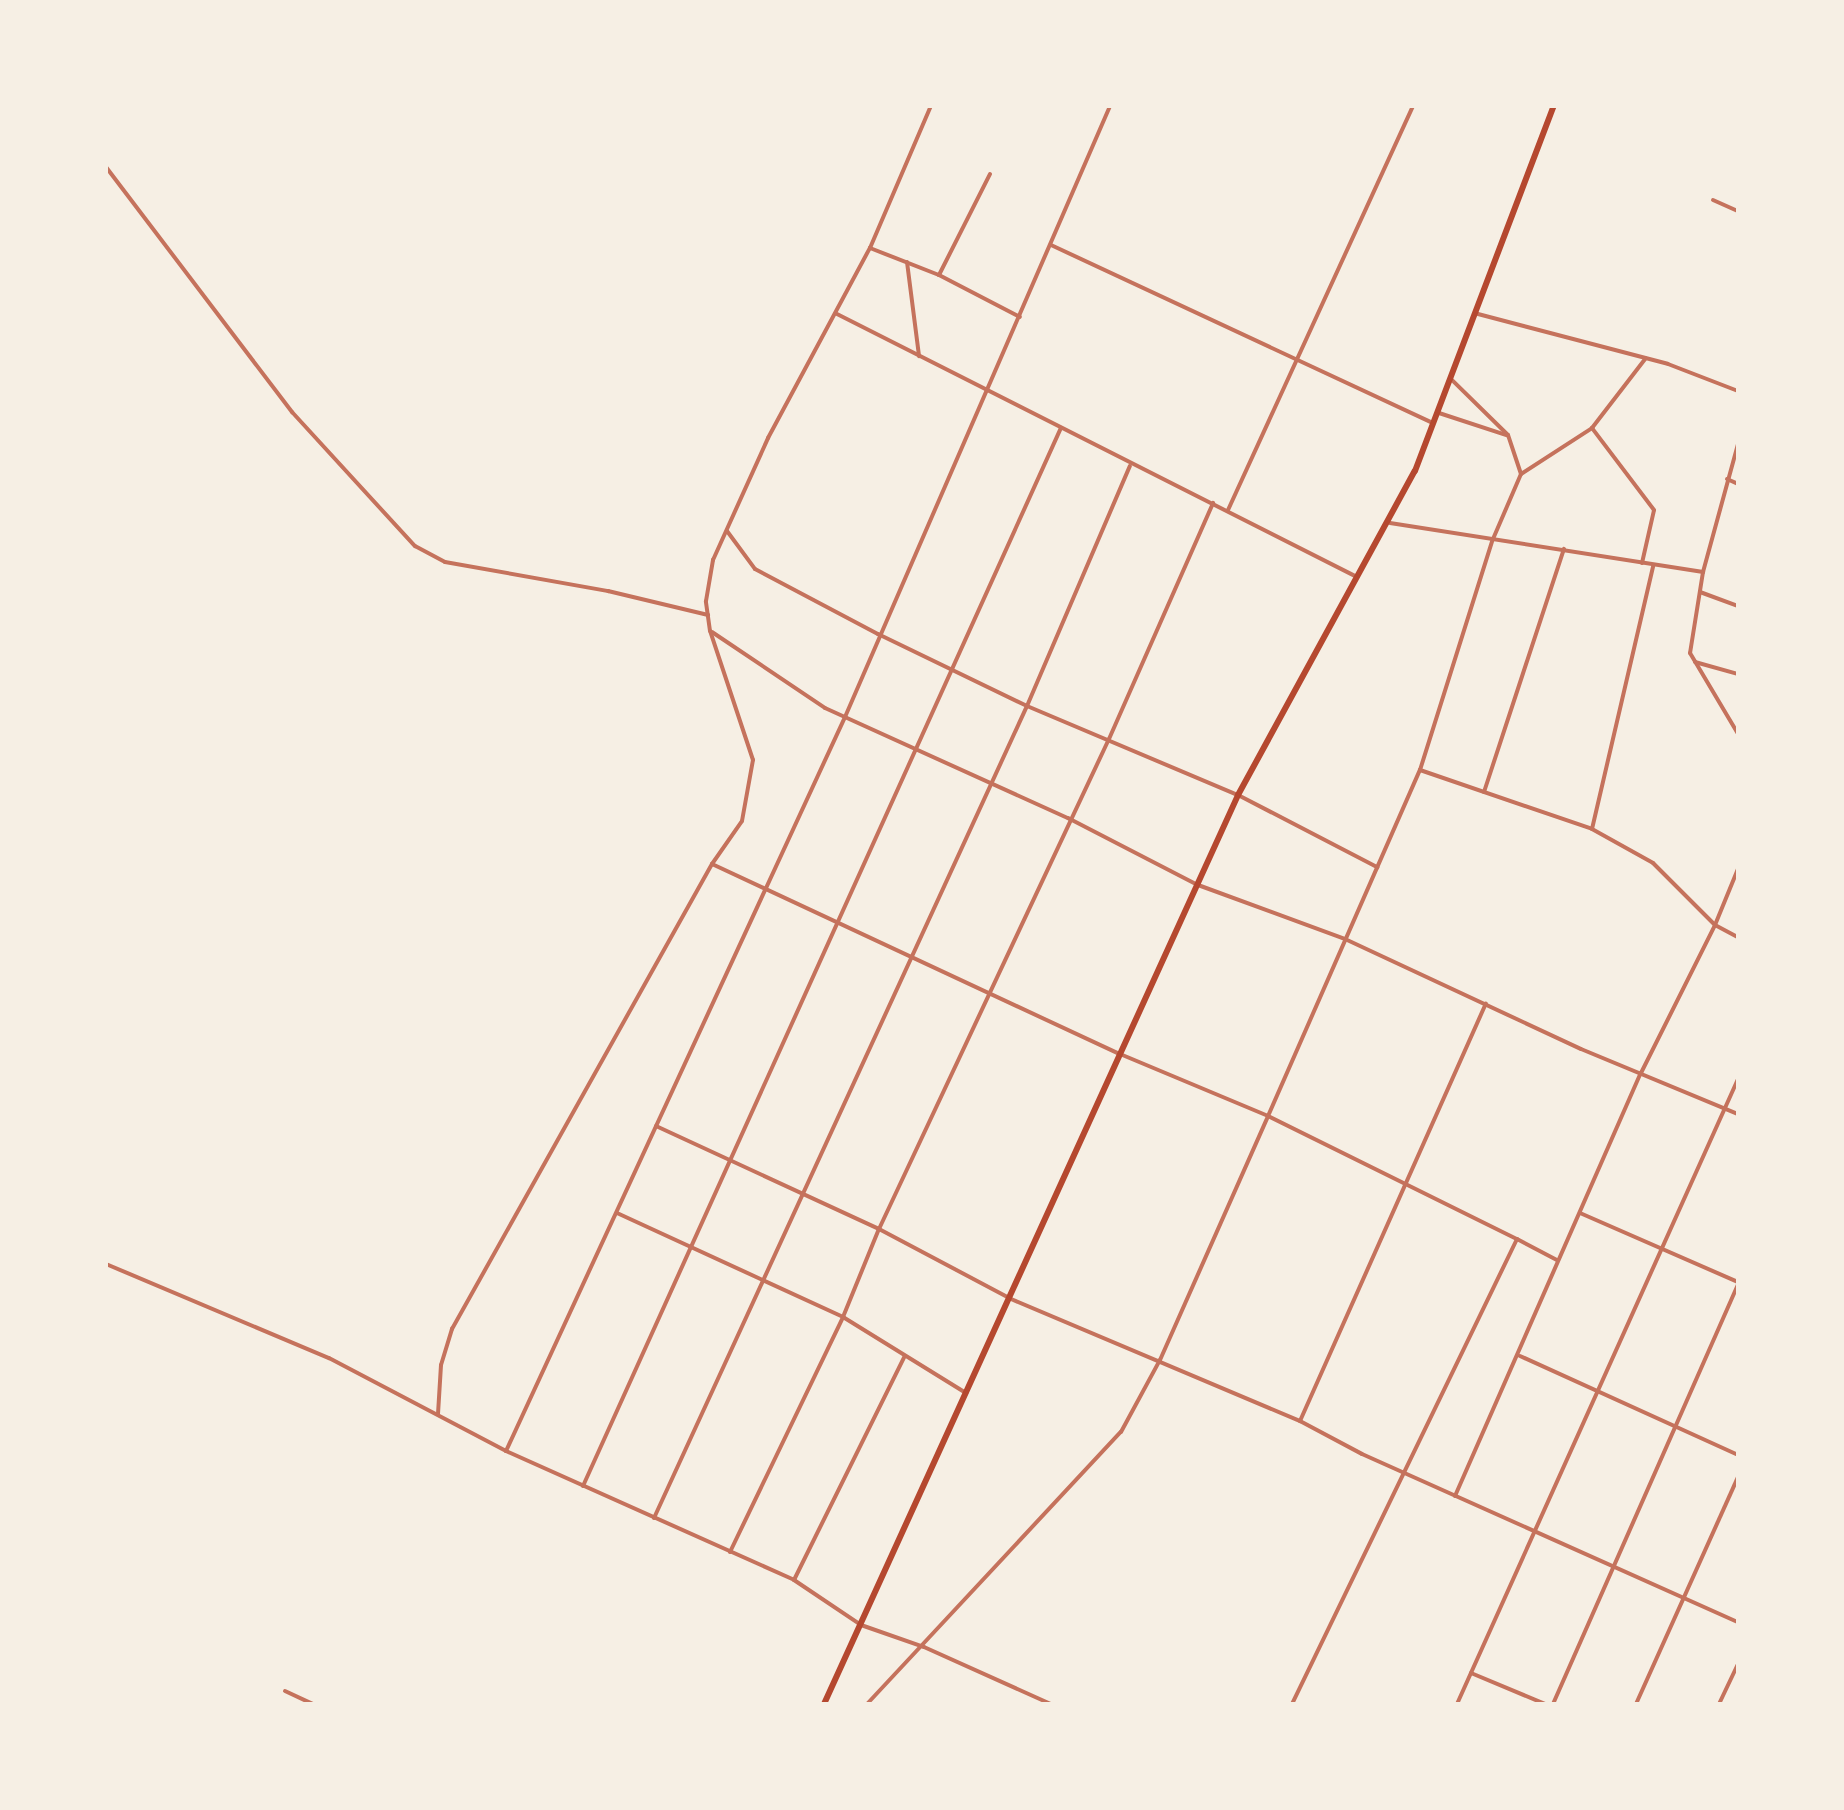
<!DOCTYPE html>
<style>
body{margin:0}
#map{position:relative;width:1844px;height:1810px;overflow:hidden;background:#f6efe4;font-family:"Public Sans",sans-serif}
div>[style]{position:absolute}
.minor>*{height:4px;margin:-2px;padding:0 2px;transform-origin:2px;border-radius:2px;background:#c5725c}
.primary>*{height:6px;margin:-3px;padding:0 3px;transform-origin:3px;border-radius:3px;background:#b5482f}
span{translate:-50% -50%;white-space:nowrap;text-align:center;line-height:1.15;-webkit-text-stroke:6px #f6efe4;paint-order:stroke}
.frame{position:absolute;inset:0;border:108px solid #f6efe4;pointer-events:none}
</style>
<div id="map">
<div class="minor">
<i style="left:106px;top:167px;width:308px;rotate:52.8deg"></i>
<i style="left:292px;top:412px;width:182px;rotate:47.5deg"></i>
<i style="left:415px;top:546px;width:34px;rotate:28deg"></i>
<i style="left:445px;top:562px;width:166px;rotate:10.1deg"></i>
<i style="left:608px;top:591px;width:103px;rotate:13.5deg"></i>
<i style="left:1713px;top:200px;width:27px;rotate:24deg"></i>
<i style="left:1051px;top:245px;width:421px;rotate:25deg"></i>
<i style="left:870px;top:248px;width:74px;rotate:21.4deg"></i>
<i style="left:939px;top:275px;width:91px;rotate:27.4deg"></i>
<i style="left:907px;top:262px;width:95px;rotate:82.7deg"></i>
<i style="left:939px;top:275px;width:113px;rotate:-63.2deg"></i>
<i style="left:837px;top:314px;width:583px;rotate:26.83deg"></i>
<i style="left:1478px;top:314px;width:196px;rotate:14.7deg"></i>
<i style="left:1668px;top:364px;width:75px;rotate:21.1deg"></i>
<i style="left:1439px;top:413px;width:71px;rotate:18.2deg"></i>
<i style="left:1521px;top:474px;width:85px;rotate:-32.9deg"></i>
<i style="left:1727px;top:479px;width:12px;rotate:24deg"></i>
<i style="left:1228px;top:510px;width:444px;rotate:-65.4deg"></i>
<i style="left:1390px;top:523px;width:317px;rotate:8.9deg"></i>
<i style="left:1703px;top:572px;width:133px;rotate:-74.7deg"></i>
<i style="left:727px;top:531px;width:47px;rotate:53.6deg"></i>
<i style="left:755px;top:569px;width:139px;rotate:27.9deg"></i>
<i style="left:878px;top:634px;width:165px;rotate:25.8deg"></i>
<i style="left:1027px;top:706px;width:229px;rotate:22.9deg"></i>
<i style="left:1238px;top:795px;width:157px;rotate:27.4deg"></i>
<i style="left:1642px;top:563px;width:54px;rotate:-77.2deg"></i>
<i style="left:1654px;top:510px;width:103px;rotate:-127.1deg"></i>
<i style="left:1592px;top:428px;width:88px;rotate:-52.4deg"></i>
<i style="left:1703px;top:572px;width:82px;rotate:99.1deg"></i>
<i style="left:1690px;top:653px;width:94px;rotate:59.3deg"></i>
<i style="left:1700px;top:592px;width:40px;rotate:20.2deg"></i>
<i style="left:712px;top:632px;width:136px;rotate:33.9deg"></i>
<i style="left:825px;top:708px;width:267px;rotate:24.4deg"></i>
<i style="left:1068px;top:818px;width:146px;rotate:27.3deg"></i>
<i style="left:1198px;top:885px;width:157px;rotate:20.2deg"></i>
<i style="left:1345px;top:939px;width:260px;rotate:25deg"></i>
<i style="left:1581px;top:1049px;width:170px;rotate:22.5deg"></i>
<i style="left:1695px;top:662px;width:45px;rotate:15.6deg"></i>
<i style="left:1420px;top:770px;width:182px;rotate:18.9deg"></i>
<i style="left:1592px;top:829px;width:70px;rotate:29.1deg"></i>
<i style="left:1653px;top:863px;width:88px;rotate:45deg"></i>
<i style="left:1715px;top:925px;width:61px;rotate:-67.7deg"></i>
<i style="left:1484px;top:792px;width:256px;rotate:-71.8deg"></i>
<i style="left:1592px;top:829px;width:270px;rotate:-76.9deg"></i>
<i style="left:712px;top:864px;width:450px;rotate:25deg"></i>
<i style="left:1120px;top:1054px;width:160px;rotate:22.7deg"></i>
<i style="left:1268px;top:1116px;width:278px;rotate:26.3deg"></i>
<i style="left:1517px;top:1239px;width:517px;rotate:115.82deg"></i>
<i style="left:656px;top:1126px;width:246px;rotate:24.8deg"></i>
<i style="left:879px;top:1229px;width:149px;rotate:27.9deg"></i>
<i style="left:1011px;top:1299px;width:314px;rotate:22.9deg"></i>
<i style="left:1300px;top:1421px;width:70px;rotate:28deg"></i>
<i style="left:1362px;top:1454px;width:412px;rotate:24.1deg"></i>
<i style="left:617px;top:1213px;width:249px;rotate:24.7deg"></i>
<i style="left:843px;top:1317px;width:145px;rotate:31.7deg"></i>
<i style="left:1580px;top:1213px;width:172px;rotate:23.6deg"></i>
<i style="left:1517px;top:1239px;width:45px;rotate:27.7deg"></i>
<i style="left:106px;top:1264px;width:242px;rotate:22.9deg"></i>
<i style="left:329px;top:1358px;width:200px;rotate:27.7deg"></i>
<i style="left:506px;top:1451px;width:316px;rotate:24.1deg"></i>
<i style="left:794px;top:1580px;width:81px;rotate:33.9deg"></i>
<i style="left:861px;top:1625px;width:67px;rotate:19.2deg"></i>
<i style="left:924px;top:1647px;width:139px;rotate:24.2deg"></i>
<i style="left:1520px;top:1356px;width:239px;rotate:24.4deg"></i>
<i style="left:438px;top:1414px;width:49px;rotate:-86.5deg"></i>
<i style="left:441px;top:1365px;width:38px;rotate:-73deg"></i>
<i style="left:452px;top:1329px;width:533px;rotate:-60.79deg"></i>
<i style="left:712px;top:864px;width:52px;rotate:-55.1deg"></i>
<i style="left:742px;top:821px;width:62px;rotate:-79.8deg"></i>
<i style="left:753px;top:760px;width:136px;rotate:-108.4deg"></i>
<i style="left:710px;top:631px;width:30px;rotate:-98deg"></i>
<i style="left:706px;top:601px;width:42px;rotate:-80.3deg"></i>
<i style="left:713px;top:560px;width:134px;rotate:-65.7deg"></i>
<i style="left:768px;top:438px;width:216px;rotate:-61.8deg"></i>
<i style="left:870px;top:248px;width:155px;rotate:-66.8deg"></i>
<i style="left:1300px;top:1421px;width:457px;rotate:-66deg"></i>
<i style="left:506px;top:1451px;width:809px;rotate:-65.21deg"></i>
<i style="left:845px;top:717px;width:666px;rotate:-66.55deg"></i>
<i style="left:583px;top:1486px;width:1161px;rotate:-65.69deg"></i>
<i style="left:1455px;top:1496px;width:462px;rotate:-66.3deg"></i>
<i style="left:1641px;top:1073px;width:165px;rotate:-63.4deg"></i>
<i style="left:1715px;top:925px;width:26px;rotate:28deg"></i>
<i style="left:654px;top:1518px;width:894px;rotate:-65.33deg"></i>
<i style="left:1027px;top:706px;width:261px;rotate:-66.8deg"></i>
<i style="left:730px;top:1552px;width:261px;rotate:-64.3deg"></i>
<i style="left:843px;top:1317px;width:95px;rotate:-67.8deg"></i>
<i style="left:879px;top:1229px;width:541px;rotate:-64.86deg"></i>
<i style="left:1109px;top:739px;width:258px;rotate:-66.2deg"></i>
<i style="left:794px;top:1580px;width:249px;rotate:-63.7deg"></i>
<i style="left:1471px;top:1673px;width:80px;rotate:22.7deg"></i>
<i style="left:285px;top:1691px;width:31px;rotate:25deg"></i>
<i style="left:867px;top:1704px;width:372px;rotate:-47deg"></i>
<i style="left:1121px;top:1432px;width:82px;rotate:-61.6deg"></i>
<i style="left:1160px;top:1360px;width:267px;rotate:-66.1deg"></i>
<i style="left:1268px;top:1116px;width:378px;rotate:-66.3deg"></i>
<i style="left:1420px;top:770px;width:242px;rotate:-72.5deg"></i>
<i style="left:1493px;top:539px;width:71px;rotate:-66.7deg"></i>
<i style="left:1521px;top:474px;width:41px;rotate:-108.4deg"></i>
<i style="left:1508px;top:435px;width:78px;rotate:-135.5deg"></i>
<i style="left:1457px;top:1704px;width:685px;rotate:-65.79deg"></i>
<i style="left:1553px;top:1704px;width:459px;rotate:-66.2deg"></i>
<i style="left:1636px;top:1704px;width:249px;rotate:-65.8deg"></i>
<i style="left:1719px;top:1704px;width:44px;rotate:-64.6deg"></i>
</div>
<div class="primary">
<i style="left:824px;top:1704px;width:999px;rotate:-65.51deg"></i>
<i style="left:1238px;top:795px;width:369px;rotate:-61.4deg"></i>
<i style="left:1415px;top:471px;width:391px;rotate:-69.2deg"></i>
</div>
<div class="frame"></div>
</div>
